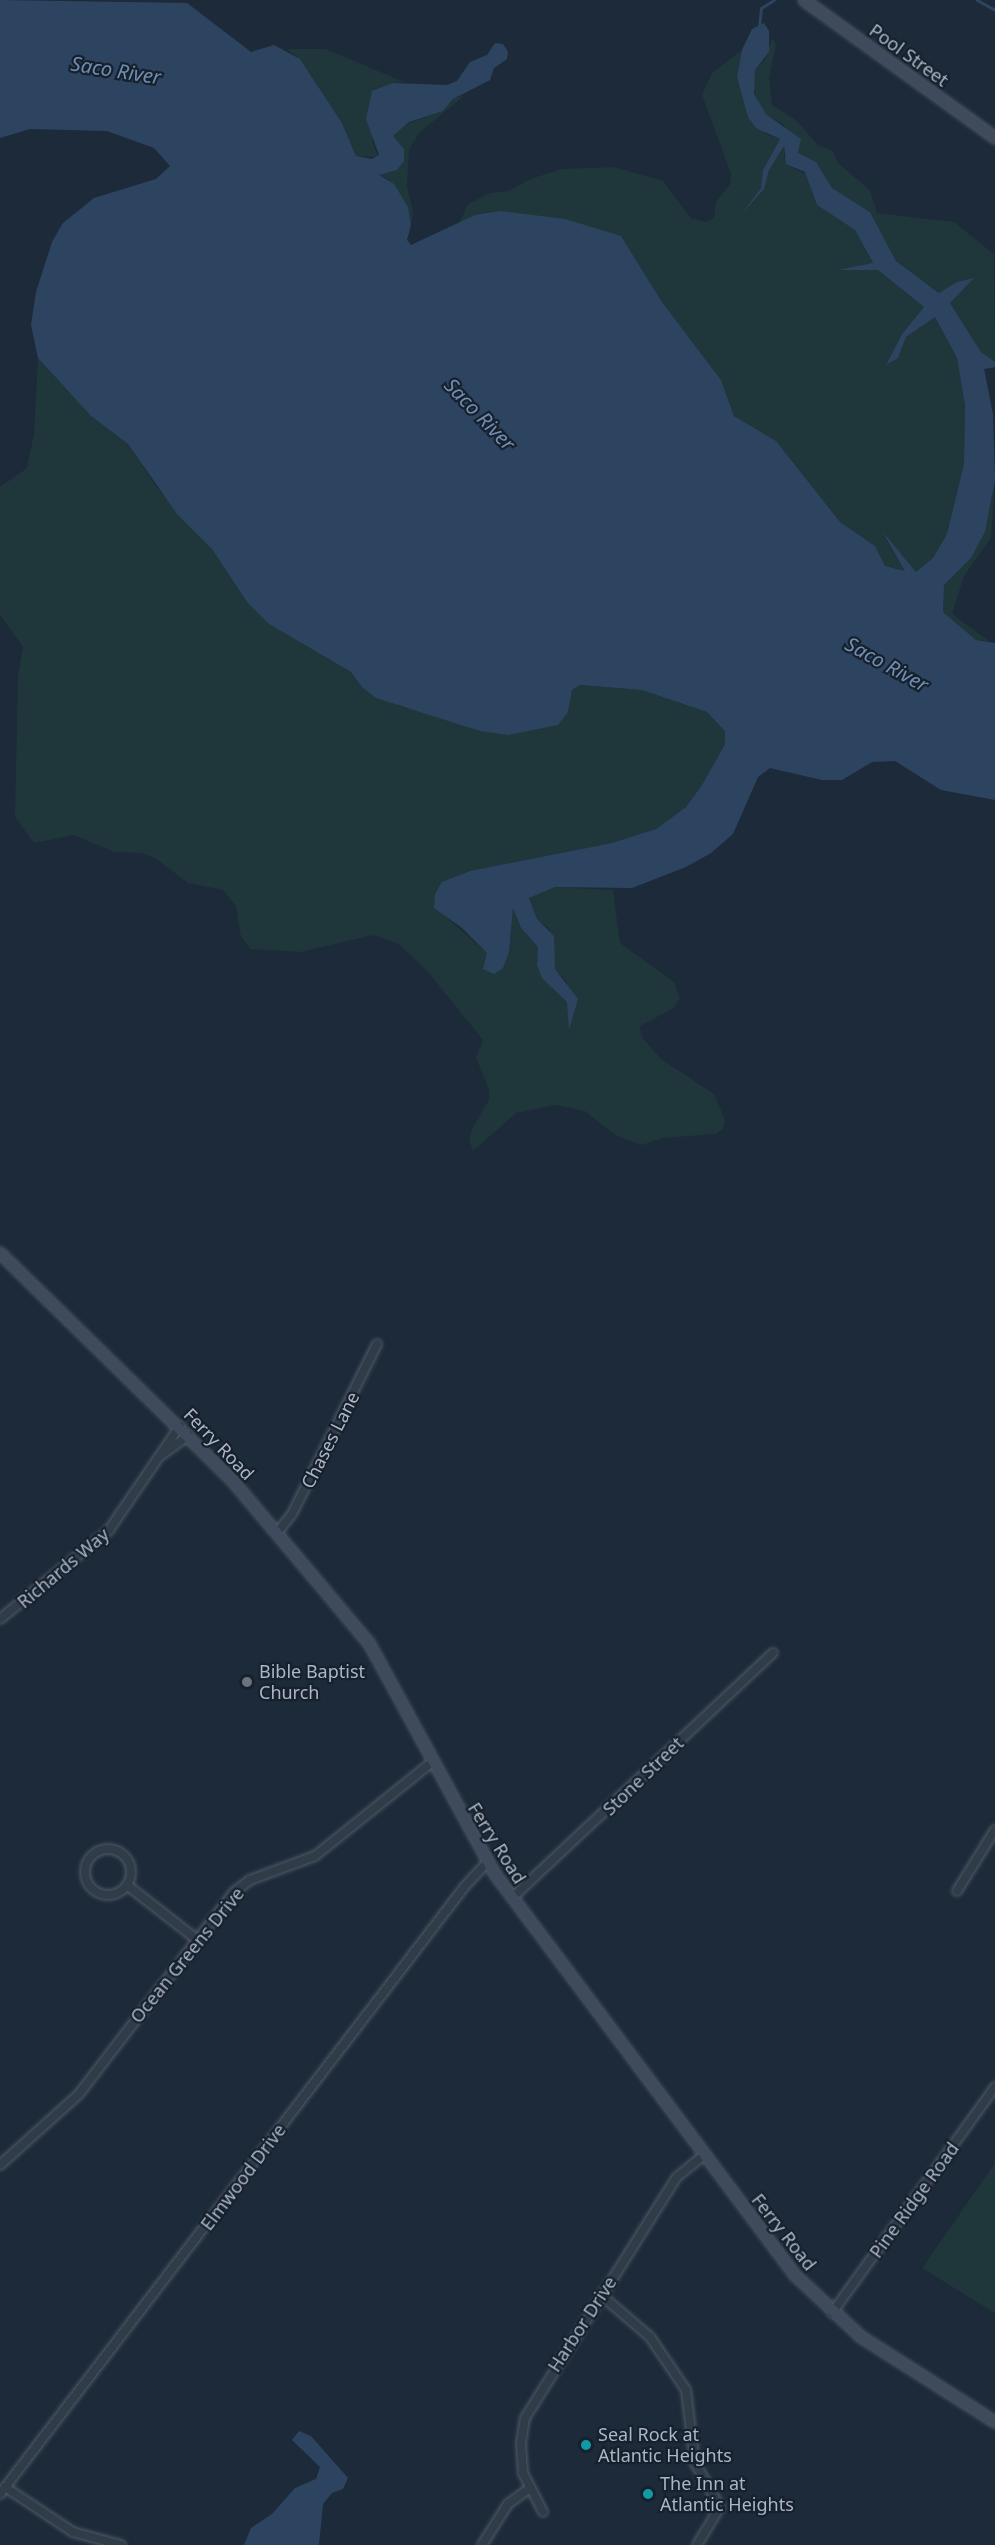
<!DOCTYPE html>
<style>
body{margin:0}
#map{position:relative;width:995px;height:2545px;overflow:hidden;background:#1d2a39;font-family:"Noto Sans",sans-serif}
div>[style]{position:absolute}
.green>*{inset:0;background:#1f373a}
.water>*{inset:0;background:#2d4460}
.stream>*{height:3px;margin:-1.5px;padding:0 1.5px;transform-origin:1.5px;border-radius:1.5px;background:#2d4460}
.roads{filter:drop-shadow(0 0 2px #4f5967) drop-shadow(0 0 2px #4f5967)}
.street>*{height:8px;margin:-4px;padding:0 4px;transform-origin:4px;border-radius:4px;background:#313c49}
.street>.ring{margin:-4px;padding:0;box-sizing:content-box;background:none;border:8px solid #313c49;border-radius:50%}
.secondary>*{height:10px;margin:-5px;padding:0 5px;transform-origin:5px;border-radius:5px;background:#3f4b5d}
.dots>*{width:16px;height:16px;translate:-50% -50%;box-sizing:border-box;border:3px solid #17212d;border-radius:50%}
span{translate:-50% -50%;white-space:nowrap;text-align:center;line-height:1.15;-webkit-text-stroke:4.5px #17212d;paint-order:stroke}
.street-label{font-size:18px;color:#abb6c6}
.poi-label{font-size:18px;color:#abb6c6}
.left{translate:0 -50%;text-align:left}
.water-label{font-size:20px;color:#708eb2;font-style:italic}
</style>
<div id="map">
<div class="green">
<i style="clip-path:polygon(772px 38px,776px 45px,769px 78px,772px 105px,797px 121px,818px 145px,833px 151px,838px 163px,870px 190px,877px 213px,954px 222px,994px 254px,995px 362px,981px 352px,950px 303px,960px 289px,968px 285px,957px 282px,941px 294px,896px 261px,870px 212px,832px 188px,816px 162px,798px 153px,798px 144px,783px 124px,766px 114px,758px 103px,752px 83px,755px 70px,766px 59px)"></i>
<i style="clip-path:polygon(286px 49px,326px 49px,404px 82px,393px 83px,372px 140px,378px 157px,356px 156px,342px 123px,300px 59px)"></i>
<i style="clip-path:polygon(742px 50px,737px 77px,766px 134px,780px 139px,764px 169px,761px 188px,748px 208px,764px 189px,769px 169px,784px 146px,784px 157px,795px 169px,806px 174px,817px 205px,855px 230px,873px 264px,840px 270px,878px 270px,924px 307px,902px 334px,886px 365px,898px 358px,906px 337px,935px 317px,957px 358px,965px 405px,964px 464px,947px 534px,933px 558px,916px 572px,882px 532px,905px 571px,885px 566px,875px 546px,840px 522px,776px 441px,734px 416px,721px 380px,662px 302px,621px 236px,459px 224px,468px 204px,490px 193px,509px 191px,530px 179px,562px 169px,614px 167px,663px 181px,691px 218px,706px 222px,714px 218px,716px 202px,730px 184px,731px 174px,702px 95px,712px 73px)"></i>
<i style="clip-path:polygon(465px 95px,420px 132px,409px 149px,407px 187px,413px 211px,411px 225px,408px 207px,389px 180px,378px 174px,392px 172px,404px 161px,403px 147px,392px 136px,409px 123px,443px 111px,453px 99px)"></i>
<i style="clip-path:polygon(38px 358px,91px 416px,128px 444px,157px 488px,212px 549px,247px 602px,269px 624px,351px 672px,362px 687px,401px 707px,420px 710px,480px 731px,568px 712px,572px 690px,580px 685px,642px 690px,707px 712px,719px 720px,725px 731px,725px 744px,702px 785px,686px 807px,656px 829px,612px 843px,470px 871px,442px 882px,447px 918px,487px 953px,509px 952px,513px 908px,521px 928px,538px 947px,537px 965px,567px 1002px,567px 1029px,567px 982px,555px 969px,550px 930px,537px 919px,529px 898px,555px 887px,613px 890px,620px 943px,674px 982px,680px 998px,674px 1008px,640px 1026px,641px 1036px,661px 1059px,714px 1094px,725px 1120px,723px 1129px,716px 1134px,662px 1138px,642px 1145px,615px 1135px,585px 1111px,555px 1105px,516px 1113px,473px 1151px,469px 1139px,473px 1127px,489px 1100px,489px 1089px,476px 1058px,483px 1040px,428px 972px,399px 944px,373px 935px,301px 952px,251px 949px,241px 937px,236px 906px,223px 890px,188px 883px,155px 858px,141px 853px,114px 852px,74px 835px,34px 843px,15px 817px,18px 675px,23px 647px,0 615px,0 487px,27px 468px,34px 434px)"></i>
<i style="clip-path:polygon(995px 480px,991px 538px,964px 576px,952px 614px,989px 641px,976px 640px,943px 612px,944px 585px,971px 558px,985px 532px)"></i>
<i style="clip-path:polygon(995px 2163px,995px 2313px,922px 2268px)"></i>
</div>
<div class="water">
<i style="clip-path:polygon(0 0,187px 3px,251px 52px,274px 45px,300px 59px,342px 123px,356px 156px,372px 159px,379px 155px,366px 119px,372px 91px,393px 83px,447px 85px,457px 81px,470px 62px,487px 55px,495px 43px,503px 44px,508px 52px,507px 59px,494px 68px,490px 80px,453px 99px,443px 111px,409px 122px,393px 136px,404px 149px,404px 161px,397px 170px,379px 175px,394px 184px,408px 207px,411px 225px,407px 240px,411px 245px,475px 215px,500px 211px,565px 219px,621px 236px,662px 302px,721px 380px,734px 416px,776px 441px,840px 522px,875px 546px,885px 566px,905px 571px,882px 531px,916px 572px,933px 558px,947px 534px,964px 464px,965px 405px,957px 358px,935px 317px,906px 337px,898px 358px,886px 365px,902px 334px,924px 307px,878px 270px,838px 270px,873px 263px,855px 230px,817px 205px,805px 172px,786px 164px,784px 146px,769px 170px,764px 189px,742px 214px,761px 188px,763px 170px,780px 139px,756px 128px,748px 117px,737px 77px,742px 50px,752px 29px,764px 23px,769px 31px,769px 52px,755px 70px,754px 94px,766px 114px,801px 139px,798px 153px,816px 162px,832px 188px,870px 212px,896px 261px,939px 293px,957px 282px,974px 278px,950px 303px,981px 352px,995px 362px,995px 367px,984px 369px,993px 414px,995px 480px,985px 532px,971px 558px,944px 585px,943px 612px,976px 640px,995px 643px,995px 800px,941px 790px,895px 761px,872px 762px,842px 780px,822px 780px,770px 768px,758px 777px,733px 834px,711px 853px,686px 867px,632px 888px,555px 887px,529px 898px,537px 919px,554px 936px,555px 969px,578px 999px,569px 1030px,567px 1002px,542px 978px,537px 965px,538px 947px,521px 928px,513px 908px,509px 952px,503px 968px,494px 974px,483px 969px,487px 953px,462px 928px,434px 908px,435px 894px,442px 882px,470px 871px,612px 843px,656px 829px,686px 807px,702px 785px,725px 744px,725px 731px,707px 712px,642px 690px,580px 685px,572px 690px,568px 712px,558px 725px,508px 735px,480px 731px,376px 698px,362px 687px,351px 672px,269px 624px,247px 602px,212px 549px,177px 514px,128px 444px,91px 416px,38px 358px,31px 325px,36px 292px,52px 242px,63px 223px,94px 198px,156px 179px,170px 166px,154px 148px,107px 131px,30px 129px,0 138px)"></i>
<i style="clip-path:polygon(299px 2431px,311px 2436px,348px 2478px,343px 2489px,332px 2493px,323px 2504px,319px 2545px,244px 2545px,251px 2528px,272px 2514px,295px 2488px,316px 2479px,320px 2467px,292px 2440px)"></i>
</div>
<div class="stream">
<i style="left:977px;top:0;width:21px;rotate:29deg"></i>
<i style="left:759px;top:27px;width:19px;rotate:-84deg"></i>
<i style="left:761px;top:8px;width:15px;rotate:-32deg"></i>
</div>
<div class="roads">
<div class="street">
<i style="left:163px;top:1454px;width:32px;rotate:-36deg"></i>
<i style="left:277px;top:1533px;width:24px;rotate:-52deg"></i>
<i style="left:292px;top:1514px;width:190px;rotate:-63.4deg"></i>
<i style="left:0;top:1619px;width:141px;rotate:-39.2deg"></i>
<i style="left:109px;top:1530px;width:126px;rotate:-55.7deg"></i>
<i class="ring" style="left:85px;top:1849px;width:38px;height:38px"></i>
<i style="left:127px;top:1885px;width:88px;rotate:38deg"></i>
<i style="left:957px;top:1891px;width:72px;rotate:-58.1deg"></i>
<i style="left:512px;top:1898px;width:358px;rotate:-43.2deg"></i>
<i style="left:0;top:2165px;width:106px;rotate:-41.9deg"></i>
<i style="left:79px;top:2094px;width:255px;rotate:-52.5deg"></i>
<i style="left:234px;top:1892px;width:20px;rotate:-37deg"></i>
<i style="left:250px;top:1880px;width:69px;rotate:-20.3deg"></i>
<i style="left:315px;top:1856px;width:150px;rotate:-38.8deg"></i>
<i style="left:601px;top:2295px;width:65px;rotate:40.6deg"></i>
<i style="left:650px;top:2337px;width:64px;rotate:55.8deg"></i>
<i style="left:686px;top:2390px;width:74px;rotate:83deg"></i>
<i style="left:695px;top:2463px;width:51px;rotate:60.4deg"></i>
<i style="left:720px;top:2507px;width:44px;rotate:121.2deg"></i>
<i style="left:832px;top:2313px;width:279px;rotate:-54.2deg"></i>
<i style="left:5px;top:2487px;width:82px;rotate:33.5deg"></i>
<i style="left:73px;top:2532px;width:50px;rotate:15.2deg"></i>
<i style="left:0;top:2494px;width:765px;rotate:-52.59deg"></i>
<i style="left:465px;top:1886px;width:33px;rotate:-47deg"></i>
<i style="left:543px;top:2512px;width:44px;rotate:-117.1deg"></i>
<i style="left:523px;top:2473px;width:30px;rotate:-94deg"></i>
<i style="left:521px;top:2443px;width:25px;rotate:-81deg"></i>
<i style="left:525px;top:2418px;width:285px;rotate:-57.8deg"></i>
<i style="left:677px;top:2177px;width:35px;rotate:-39deg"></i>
<i style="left:482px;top:2545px;width:49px;rotate:-57.6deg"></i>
<i style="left:508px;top:2504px;width:26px;rotate:-36deg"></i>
</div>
<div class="secondary">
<i style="left:804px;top:0;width:236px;rotate:35.8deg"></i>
<i style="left:0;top:1253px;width:325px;rotate:44.4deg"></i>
<i style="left:232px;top:1480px;width:213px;rotate:50deg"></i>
<i style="left:369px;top:1643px;width:263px;rotate:61.4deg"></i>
<i style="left:495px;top:1874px;width:501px;rotate:53.2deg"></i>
<i style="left:795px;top:2275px;width:91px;rotate:43.2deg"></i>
<i style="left:861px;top:2337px;width:159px;rotate:32.4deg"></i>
</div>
</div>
<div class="dots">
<i style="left:247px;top:1682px;background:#6b7280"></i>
<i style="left:586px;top:2445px;background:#0f9aa8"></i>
<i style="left:648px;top:2494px;background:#0f9aa8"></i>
</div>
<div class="street-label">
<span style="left:909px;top:55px;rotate:36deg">Pool Street</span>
<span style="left:330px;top:1440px;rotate:-63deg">Chases Lane</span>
<span style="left:219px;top:1444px;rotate:46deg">Ferry Road</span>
<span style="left:63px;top:1568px;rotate:-40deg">Richards Way</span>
<span style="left:643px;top:1776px;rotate:-44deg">Stone Street</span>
<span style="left:497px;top:1843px;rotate:58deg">Ferry Road</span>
<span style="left:187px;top:1955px;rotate:-51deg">Ocean Greens Drive</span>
<span style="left:243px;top:2177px;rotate:-53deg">Elmwood Drive</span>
<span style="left:914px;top:2200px;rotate:-54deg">Pine Ridge Road</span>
<span style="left:784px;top:2232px;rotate:52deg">Ferry Road</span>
<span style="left:582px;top:2324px;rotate:-57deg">Harbor Drive</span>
</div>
<div class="poi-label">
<span class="left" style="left:259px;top:1682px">Bible Baptist<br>Church</span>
<span class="left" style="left:598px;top:2445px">Seal Rock at<br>Atlantic Heights</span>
<span class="left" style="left:660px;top:2494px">The Inn at<br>Atlantic Heights</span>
</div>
<div class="water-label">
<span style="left:116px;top:70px;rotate:9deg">Saco River</span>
<span style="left:480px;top:414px;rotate:46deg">Saco River</span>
<span style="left:887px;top:664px;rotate:29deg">Saco River</span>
</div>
</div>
